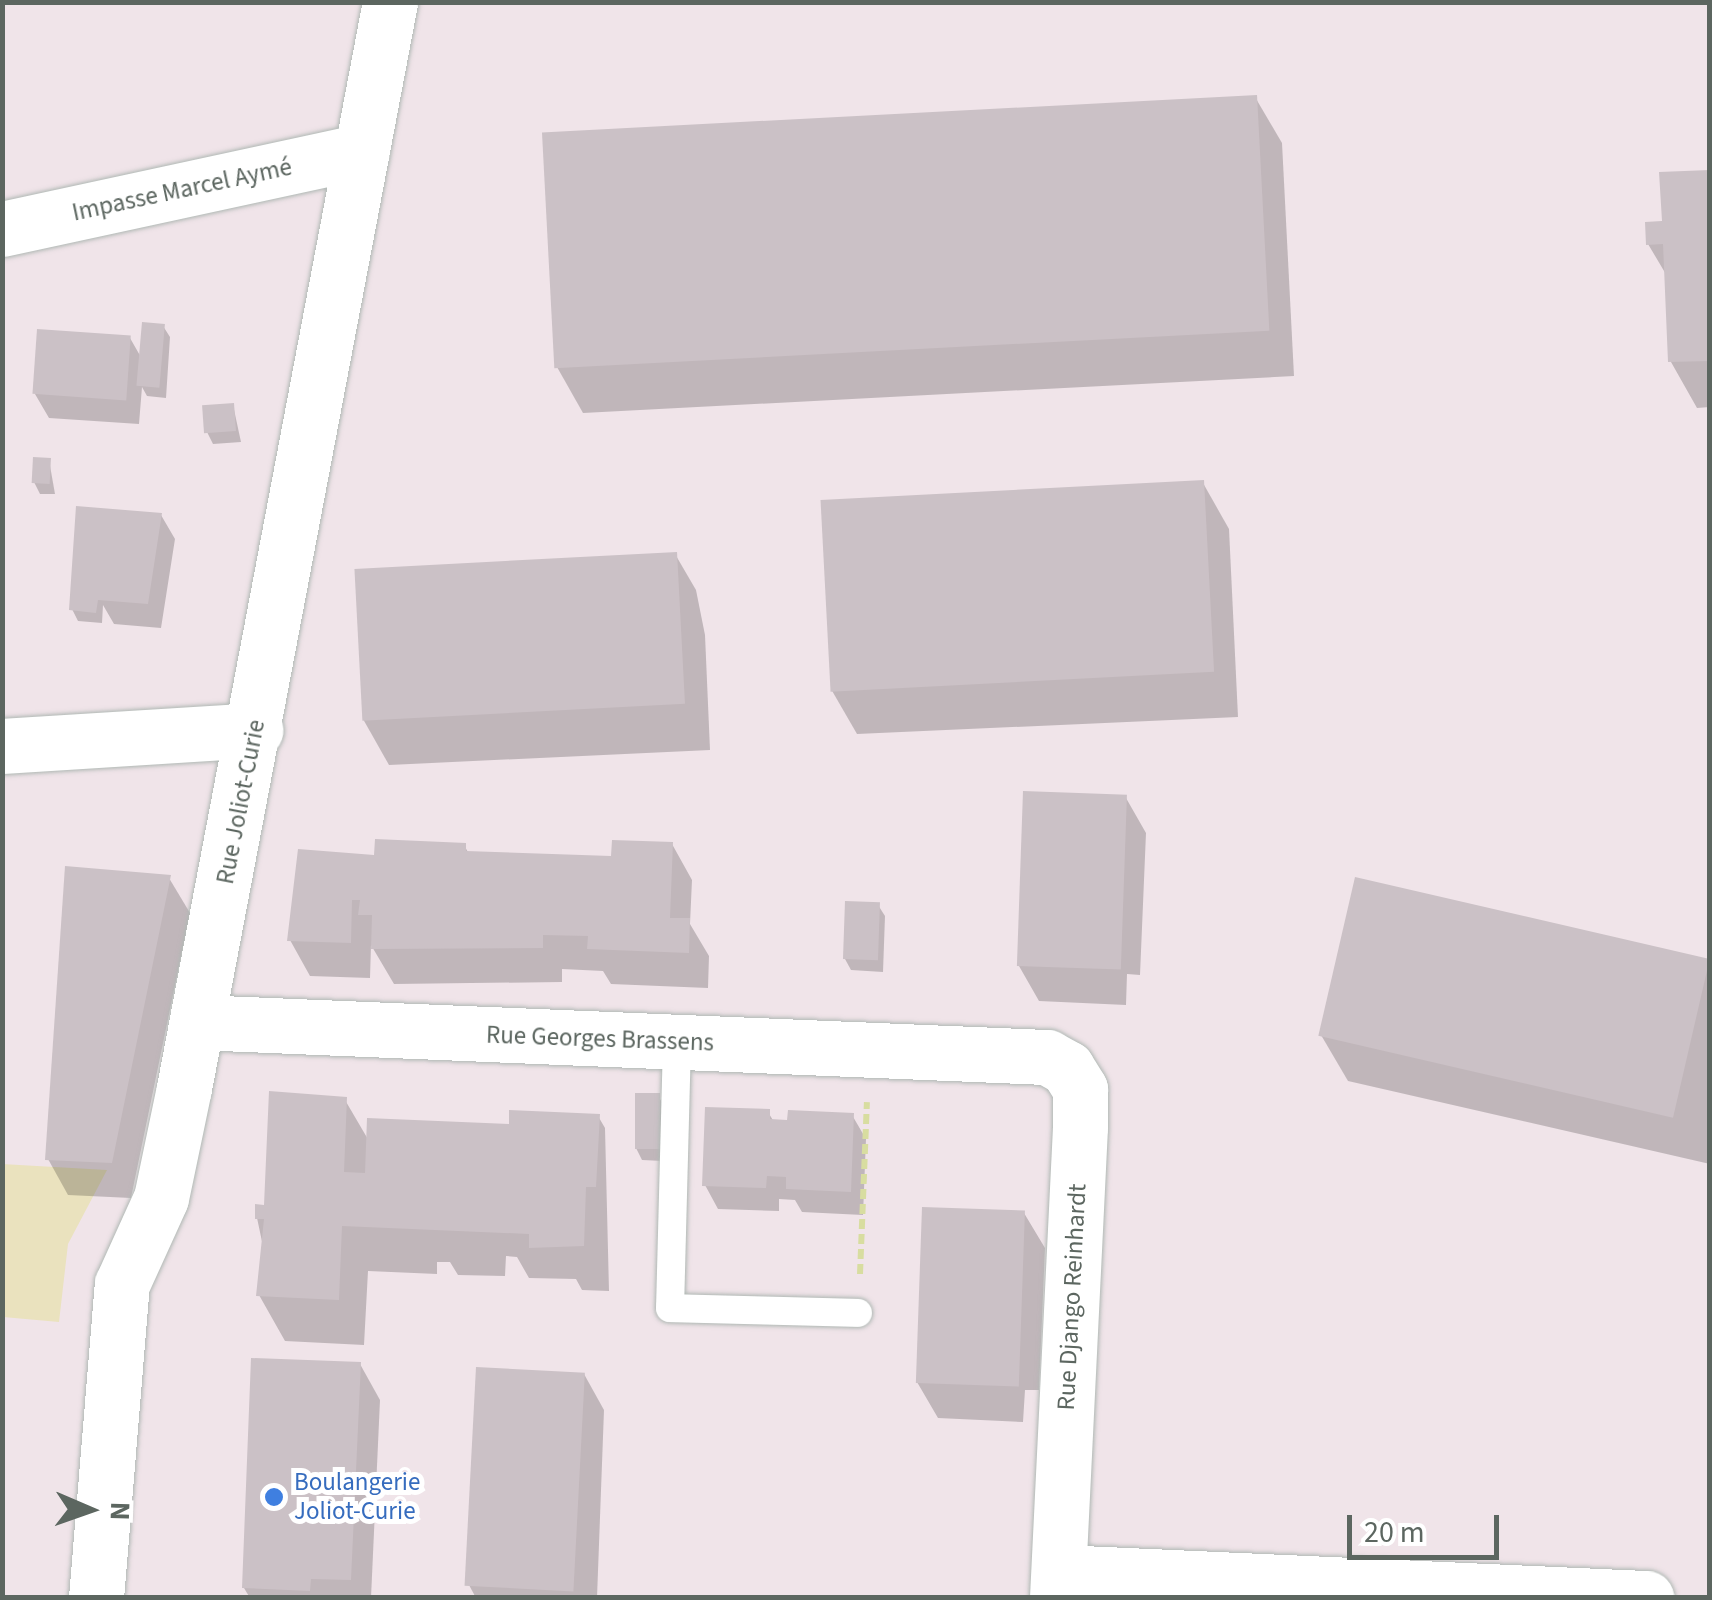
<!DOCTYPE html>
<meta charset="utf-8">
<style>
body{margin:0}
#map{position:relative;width:1712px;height:1600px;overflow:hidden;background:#f0e4e9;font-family:"Source Sans 3",sans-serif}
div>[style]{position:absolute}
.green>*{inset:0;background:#eae2be}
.shadow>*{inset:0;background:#0003}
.building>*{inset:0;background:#cbc1c6;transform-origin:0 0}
.path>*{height:6px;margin-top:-3px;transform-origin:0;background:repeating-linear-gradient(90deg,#d8dda0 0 10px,transparent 0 15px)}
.roads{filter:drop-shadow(0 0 2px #b0b8b4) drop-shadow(0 0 2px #b0b8b4)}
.service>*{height:28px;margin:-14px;padding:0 14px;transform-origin:14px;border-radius:14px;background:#fff}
.minor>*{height:55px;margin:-27.5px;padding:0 27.5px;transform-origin:27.5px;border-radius:27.5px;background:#fff}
.dots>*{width:28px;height:28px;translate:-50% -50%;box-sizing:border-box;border:5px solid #fff;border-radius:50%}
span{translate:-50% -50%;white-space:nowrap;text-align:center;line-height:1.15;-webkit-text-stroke:10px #fff;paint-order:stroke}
.street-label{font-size:25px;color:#5c6660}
.shop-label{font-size:25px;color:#366cbe}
.left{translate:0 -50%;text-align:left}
.frame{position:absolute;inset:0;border:5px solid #5c6660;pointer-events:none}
.north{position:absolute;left:40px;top:1460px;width:100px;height:100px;-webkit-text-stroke:8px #fff;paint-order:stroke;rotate:92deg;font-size:28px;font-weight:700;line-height:40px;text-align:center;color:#5c6660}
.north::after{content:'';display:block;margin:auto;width:35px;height:45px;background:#5c6660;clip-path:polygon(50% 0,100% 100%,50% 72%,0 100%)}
.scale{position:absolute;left:1347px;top:1515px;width:152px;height:45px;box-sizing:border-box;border:5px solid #5c6660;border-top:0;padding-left:12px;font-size:30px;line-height:35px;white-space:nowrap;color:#5c6660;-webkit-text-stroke:8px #fff;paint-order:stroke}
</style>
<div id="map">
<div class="green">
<div style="clip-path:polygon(2px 1164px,107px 1170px,68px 1244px,59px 1322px,3px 1317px)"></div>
</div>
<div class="shadow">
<div style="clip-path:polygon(1255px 97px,1282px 143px,1294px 376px,583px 413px,557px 367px)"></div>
<div style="clip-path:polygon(1710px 172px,1710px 407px,1697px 408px,1671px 362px,1667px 276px,1648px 244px)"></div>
<div style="clip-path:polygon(163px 326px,170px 337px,166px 398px,147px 396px,142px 387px,139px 424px,49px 418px,35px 394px,130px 338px,142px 359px)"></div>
<div style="clip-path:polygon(233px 405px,241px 442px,213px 444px,207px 432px)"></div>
<div style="clip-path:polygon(49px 460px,55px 494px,40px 494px,34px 482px)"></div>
<div style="clip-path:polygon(1203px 483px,1229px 529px,1238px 717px,857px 734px,831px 689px)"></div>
<div style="clip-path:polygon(161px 515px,175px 539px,161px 628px,114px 624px,103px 605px,102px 623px,78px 621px,72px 609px)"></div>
<div style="clip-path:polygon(675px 554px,696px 590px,705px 635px,710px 750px,389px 765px,363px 719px)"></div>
<div style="clip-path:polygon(1126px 798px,1146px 833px,1140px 975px,1127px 974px,1126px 1005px,1039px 1001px,1019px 966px)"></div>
<div style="clip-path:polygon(672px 844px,692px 880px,690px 924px,709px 956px,708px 988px,611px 984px,603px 971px,562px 969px,562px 982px,394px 984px,371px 945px,370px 978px,310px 976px,290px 940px,376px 858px,464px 845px,469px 854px,613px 859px)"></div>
<div style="clip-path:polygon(169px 878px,190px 913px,131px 1198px,68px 1195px,48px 1159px)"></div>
<div style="clip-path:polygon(878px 905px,885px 916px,883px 972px,851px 970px,845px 959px)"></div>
<div style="clip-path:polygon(1710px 961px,1710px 1164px,1348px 1081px,1321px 1035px)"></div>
<div style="clip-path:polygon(658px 1096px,665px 1107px,663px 1161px,642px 1160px,636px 1148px)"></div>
<div style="clip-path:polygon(345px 1100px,369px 1141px,598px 1116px,605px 1128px,609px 1291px,582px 1290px,576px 1279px,529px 1278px,517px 1257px,506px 1256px,505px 1276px,458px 1275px,450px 1262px,437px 1262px,437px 1274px,368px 1271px,364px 1345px,285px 1341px,259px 1295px,264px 1251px,257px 1218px)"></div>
<div style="clip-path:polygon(768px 1112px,774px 1122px,852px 1115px,866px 1139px,863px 1215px,802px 1212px,795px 1200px,779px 1199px,779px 1211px,718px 1209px,705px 1185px)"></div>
<div style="clip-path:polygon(1024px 1213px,1045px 1248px,1039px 1390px,1025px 1390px,1023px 1422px,938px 1418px,917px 1382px)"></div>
<div style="clip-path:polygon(360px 1364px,380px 1400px,371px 1598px,250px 1598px,244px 1588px)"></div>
<div style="clip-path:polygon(584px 1374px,604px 1410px,597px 1598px,476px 1598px,469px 1585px)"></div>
</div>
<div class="building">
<div style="left:1257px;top:95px;width:236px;height:716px;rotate:87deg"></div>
<div style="clip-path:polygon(1710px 170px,1710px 361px,1668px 362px,1663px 244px,1646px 245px,1645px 222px,1662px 221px,1659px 172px)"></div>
<div style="left:142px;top:322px;width:23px;height:64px;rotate:5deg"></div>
<div style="left:37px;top:329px;width:94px;height:65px;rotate:4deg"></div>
<div style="left:234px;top:403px;width:28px;height:32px;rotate:86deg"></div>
<div style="left:33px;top:457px;width:18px;height:26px;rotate:3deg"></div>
<div style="left:1204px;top:480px;width:192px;height:384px;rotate:87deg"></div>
<div style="clip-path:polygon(76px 506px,162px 513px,148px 604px,98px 600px,96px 613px,69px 610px)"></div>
<div style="left:677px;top:552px;width:152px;height:323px;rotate:87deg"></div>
<div style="left:1023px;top:791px;width:104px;height:175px;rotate:2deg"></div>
<div style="clip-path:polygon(375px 839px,466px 843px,466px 851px,611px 856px,612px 840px,673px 842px,670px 918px,690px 918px,689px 953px,587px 949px,588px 936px,543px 935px,543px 948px,371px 949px,372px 915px,358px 915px,360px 900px,352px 900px,351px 943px,287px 941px,298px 849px,374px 855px)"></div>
<div style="clip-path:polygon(65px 866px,171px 875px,112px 1163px,45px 1160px)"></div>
<div style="left:1355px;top:877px;width:364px;height:163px;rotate:13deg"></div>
<div style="left:845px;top:901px;width:35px;height:58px;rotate:2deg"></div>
<div style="clip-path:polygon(269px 1091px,347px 1097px,344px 1172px,365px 1173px,367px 1118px,509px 1124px,509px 1110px,600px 1114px,596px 1187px,586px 1187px,584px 1246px,529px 1248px,529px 1234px,342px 1226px,339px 1300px,256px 1296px,264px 1219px,255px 1219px,255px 1204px,264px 1205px)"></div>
<div style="left:635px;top:1093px;width:25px;height:56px"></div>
<div style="clip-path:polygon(705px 1107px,770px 1109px,770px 1119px,787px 1120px,788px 1110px,854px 1113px,851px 1192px,786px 1189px,786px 1177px,767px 1176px,766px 1188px,702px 1186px)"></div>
<div style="left:922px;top:1207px;width:103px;height:176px;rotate:2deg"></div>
<div style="clip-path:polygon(251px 1358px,361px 1362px,351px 1580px,311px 1579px,310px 1591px,242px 1588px)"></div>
<div style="left:476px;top:1367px;width:109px;height:219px;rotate:3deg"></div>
</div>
<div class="path">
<div style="left:860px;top:1274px;width:172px;rotate:-87.7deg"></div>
</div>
<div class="roads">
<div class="service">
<div style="left:677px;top:1042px;width:266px;rotate:91.5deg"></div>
<div style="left:670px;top:1308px;width:188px;rotate:1.5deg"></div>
</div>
<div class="minor">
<div style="left:2px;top:229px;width:368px;rotate:-12.2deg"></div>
<div style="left:2px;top:746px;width:254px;rotate:-3.6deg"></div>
<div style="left:197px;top:1022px;width:851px;rotate:2.36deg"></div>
<div style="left:1047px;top:1057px;width:23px;rotate:29deg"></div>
<div style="left:1067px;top:1068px;width:25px;rotate:58deg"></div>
<div style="left:1080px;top:1089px;width:38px;rotate:90deg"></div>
<div style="left:1080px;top:1127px;width:472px;rotate:92.8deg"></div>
<div style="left:1059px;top:1572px;width:588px;rotate:2.54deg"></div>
<div style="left:96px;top:1598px;width:315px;rotate:-85.3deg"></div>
<div style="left:122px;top:1284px;width:94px;rotate:-65.6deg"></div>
<div style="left:161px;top:1198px;width:112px;rotate:-78.2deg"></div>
<div style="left:184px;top:1088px;width:1105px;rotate:-79.26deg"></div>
</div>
</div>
<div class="dots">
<div style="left:274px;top:1497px;background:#3f7fe0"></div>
</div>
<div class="street-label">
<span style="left:182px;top:190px;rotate:-12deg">Impasse Marcel Aymé</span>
<span style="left:241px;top:802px;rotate:-79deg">Rue Joliot-Curie</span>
<span style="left:600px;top:1039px;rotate:2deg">Rue Georges Brassens</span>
<span style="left:1072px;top:1297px;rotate:-87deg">Rue Django Reinhardt</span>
</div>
<div class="shop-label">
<span class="left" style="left:294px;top:1497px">Boulangerie<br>Joliot-Curie</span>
</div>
<div class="frame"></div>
<div class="north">N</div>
<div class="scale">20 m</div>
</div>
